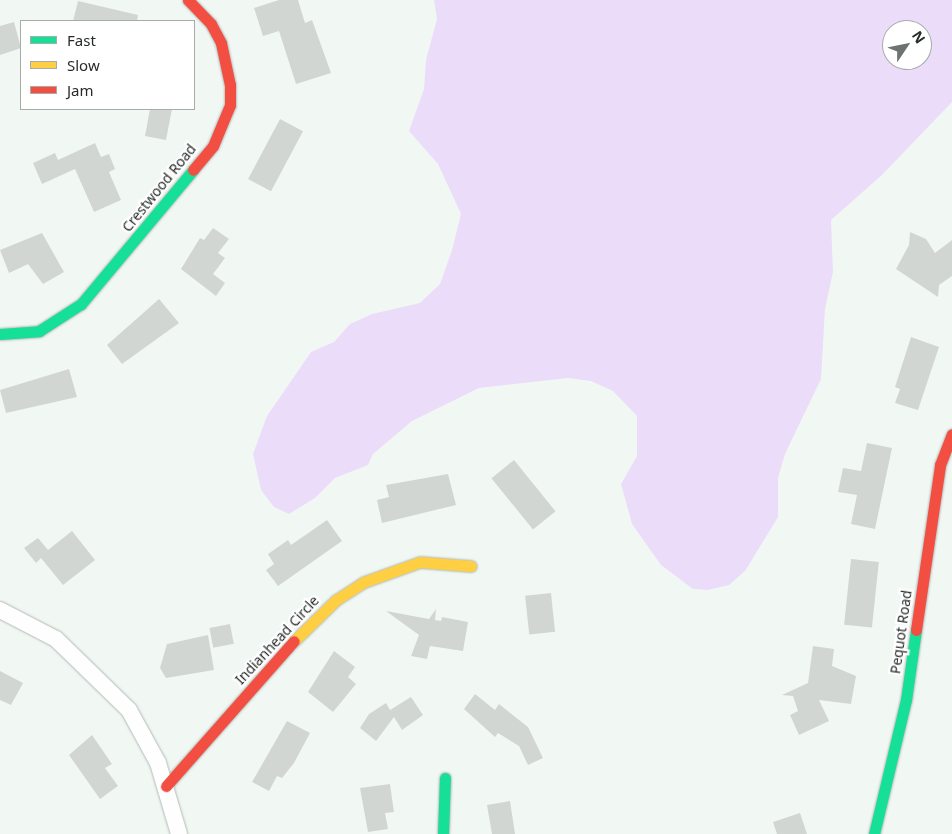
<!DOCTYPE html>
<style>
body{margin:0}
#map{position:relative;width:952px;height:834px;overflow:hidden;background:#f1f8f4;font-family:"Noto Sans",sans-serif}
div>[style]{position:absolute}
.water>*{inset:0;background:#ebddfa}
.building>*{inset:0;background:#d1d6d3;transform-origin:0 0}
.roads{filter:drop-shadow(0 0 1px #b4b9b6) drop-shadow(0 0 1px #b4b9b6)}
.street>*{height:16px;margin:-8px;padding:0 8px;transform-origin:8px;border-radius:8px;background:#fdfefd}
.fast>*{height:11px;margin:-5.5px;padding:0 5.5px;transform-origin:5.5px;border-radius:5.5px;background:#16e098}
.slow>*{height:11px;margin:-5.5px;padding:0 5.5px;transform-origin:5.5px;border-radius:5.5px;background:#ffcf43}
.jam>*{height:11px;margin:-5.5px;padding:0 5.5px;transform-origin:5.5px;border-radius:5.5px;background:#f24e42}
span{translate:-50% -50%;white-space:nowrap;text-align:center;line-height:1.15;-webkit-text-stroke:4.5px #fff;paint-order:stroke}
.street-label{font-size:14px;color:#272c29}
.legend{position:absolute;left:20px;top:20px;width:175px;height:90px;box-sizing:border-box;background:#fff;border:1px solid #a9aba9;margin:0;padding:6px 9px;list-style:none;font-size:15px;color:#272c29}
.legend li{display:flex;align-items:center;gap:10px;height:25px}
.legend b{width:25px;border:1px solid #a9aba9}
.north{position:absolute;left:882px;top:20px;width:50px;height:50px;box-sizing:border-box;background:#fff;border:1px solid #a9aba9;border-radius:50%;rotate:56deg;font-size:14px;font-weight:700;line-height:20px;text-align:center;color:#272c29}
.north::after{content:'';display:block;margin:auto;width:18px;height:22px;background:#6e7370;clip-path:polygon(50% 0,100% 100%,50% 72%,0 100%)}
</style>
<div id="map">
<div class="water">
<div style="clip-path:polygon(evenodd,434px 0,952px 0,952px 102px,882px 175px,831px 220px,833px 272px,825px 309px,821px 379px,785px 454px,778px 478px,778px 517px,745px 571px,729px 585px,708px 590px,693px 589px,661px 565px,632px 524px,621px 484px,637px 456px,637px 416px,613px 391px,591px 381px,568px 378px,479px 388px,412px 421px,373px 454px,368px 465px,335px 478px,315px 498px,289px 514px,274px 507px,261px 490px,253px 454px,267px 416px,311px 352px,334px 342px,350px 324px,372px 314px,420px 303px,440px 284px,452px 250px,461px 214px,438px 164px,409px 131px,424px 89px,426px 60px,437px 19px,434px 0,892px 30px,922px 30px,922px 60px,892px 60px,892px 30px)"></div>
</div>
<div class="building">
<div style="clip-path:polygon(279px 0,298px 0,305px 23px,312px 20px,331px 73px,296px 84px,279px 31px,263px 36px,254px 8px)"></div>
<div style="clip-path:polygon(78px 1px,138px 15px,137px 21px,73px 21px)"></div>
<div style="clip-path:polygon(14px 22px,21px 48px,0 55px,0 26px)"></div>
<div style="clip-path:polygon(150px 109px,172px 109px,166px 140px,145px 136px)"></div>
<div style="left:280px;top:119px;width:26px;height:68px;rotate:28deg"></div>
<div style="clip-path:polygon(95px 143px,101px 157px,109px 154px,115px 169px,109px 172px,121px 200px,94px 212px,75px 169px,42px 184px,33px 163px,55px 153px,58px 160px)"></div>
<div style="clip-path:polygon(213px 228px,229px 239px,218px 253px,225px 258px,213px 274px,225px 283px,216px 296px,181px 269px,200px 238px,204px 240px)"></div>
<div style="clip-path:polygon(910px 232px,926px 239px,935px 253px,952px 240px,952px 276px,939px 285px,938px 297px,896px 269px,909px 245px)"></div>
<div style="clip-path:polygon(42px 233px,64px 272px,43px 284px,28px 264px,9px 273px,0 250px)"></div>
<div style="clip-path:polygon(159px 299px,179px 323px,122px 364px,107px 345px)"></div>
<div style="clip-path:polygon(911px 337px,939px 347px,918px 410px,895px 403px,900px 389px,895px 387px)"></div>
<div style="clip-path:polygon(69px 369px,77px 397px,6px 413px,0 390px)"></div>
<div style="clip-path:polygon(867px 443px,892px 448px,875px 529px,851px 524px,857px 495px,838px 492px,843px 468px,861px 471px)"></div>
<div style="left:514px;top:460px;width:66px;height:29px;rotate:51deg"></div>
<div style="clip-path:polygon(448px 474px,456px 505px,382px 523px,377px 500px,389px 497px,386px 485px)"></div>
<div style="clip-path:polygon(327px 520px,342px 541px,278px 586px,266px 570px,274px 564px,268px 554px,288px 540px,291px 545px)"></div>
<div style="clip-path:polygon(72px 531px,95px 560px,63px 585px,41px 558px,36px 563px,24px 548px,38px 538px,48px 550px)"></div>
<div style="left:851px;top:559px;width:28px;height:66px;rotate:6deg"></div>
<div style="left:551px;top:593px;width:39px;height:26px;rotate:84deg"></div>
<div style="clip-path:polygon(436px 609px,435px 620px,441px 621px,442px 617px,468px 622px,463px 651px,430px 646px,427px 659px,411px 656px,419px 635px,386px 611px,429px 619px)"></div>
<div style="left:230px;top:624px;width:20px;height:21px;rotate:79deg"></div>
<div style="clip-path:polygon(208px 635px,214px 670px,166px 678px,160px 668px,167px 644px)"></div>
<div style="clip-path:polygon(813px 646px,834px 649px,832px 666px,856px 676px,851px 704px,819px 700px,829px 721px,799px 735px,790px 715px,798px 711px,793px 696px,782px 695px,808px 683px)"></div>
<div style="clip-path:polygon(334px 651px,355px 667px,348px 677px,356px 684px,333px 712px,308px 692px)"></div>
<div style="clip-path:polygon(0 671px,23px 683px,11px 705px,0 700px)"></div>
<div style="clip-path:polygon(475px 694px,495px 710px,499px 704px,528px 727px,543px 758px,528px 765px,519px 746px,498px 733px,495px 737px,464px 709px)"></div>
<div style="clip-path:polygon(411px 697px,423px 715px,402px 730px,394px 717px,376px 741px,360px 728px,369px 714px,386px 703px,390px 710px)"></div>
<div style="clip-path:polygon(287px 721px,310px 733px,294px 763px,282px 778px,277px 776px,269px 791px,252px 782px)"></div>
<div style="clip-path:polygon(92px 735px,112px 764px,105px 768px,118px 786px,100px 799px,69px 755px)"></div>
<div style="clip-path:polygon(390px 784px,394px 812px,385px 813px,388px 829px,368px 832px,360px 788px)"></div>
<div style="clip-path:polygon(510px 801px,515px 834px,492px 834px,487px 805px)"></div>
<div style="clip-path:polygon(800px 813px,807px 834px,777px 834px,773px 822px)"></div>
</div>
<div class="roads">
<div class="street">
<div style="left:0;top:610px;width:63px;rotate:27.4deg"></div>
<div style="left:56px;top:639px;width:102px;rotate:44.2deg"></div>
<div style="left:129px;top:710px;width:60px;rotate:61.3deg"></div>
<div style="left:158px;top:763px;width:74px;rotate:73.5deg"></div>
</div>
<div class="fast">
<div style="left:0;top:334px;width:39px;rotate:-4deg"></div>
<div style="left:39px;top:331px;width:50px;rotate:-32.7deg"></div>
<div style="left:81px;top:304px;width:175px;rotate:-50.1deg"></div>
<div style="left:443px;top:834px;width:56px;rotate:-88deg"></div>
<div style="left:874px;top:834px;width:138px;rotate:-76.6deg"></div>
<div style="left:906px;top:700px;width:71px;rotate:-81.9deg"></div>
</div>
<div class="slow">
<div style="left:294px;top:641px;width:59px;rotate:-44.3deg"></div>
<div style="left:336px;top:600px;width:33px;rotate:-33deg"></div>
<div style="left:364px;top:582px;width:59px;rotate:-19.7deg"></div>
<div style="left:420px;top:562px;width:51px;rotate:4.5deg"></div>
</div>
<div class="jam">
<div style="left:188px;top:0;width:33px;rotate:46deg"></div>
<div style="left:211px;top:24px;width:21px;rotate:62deg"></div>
<div style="left:221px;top:43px;width:43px;rotate:77.9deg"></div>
<div style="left:230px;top:85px;width:20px;rotate:90deg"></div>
<div style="left:230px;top:105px;width:44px;rotate:112.5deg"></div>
<div style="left:213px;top:146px;width:31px;rotate:130deg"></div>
<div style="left:916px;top:630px;width:167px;rotate:-81.7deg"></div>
<div style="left:940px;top:465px;width:33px;rotate:-69deg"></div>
<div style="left:166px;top:786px;width:193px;rotate:-48.6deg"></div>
</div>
</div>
<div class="street-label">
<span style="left:159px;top:188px;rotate:-51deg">Crestwood Road</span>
<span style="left:901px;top:632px;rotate:-82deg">Pequot Road</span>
<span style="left:277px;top:640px;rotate:-47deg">Indianhead Circle</span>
</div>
<ul class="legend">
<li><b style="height:6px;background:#16e098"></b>Fast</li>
<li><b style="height:6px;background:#ffcf43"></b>Slow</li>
<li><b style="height:6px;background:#f24e42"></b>Jam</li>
</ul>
<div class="north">N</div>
</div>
